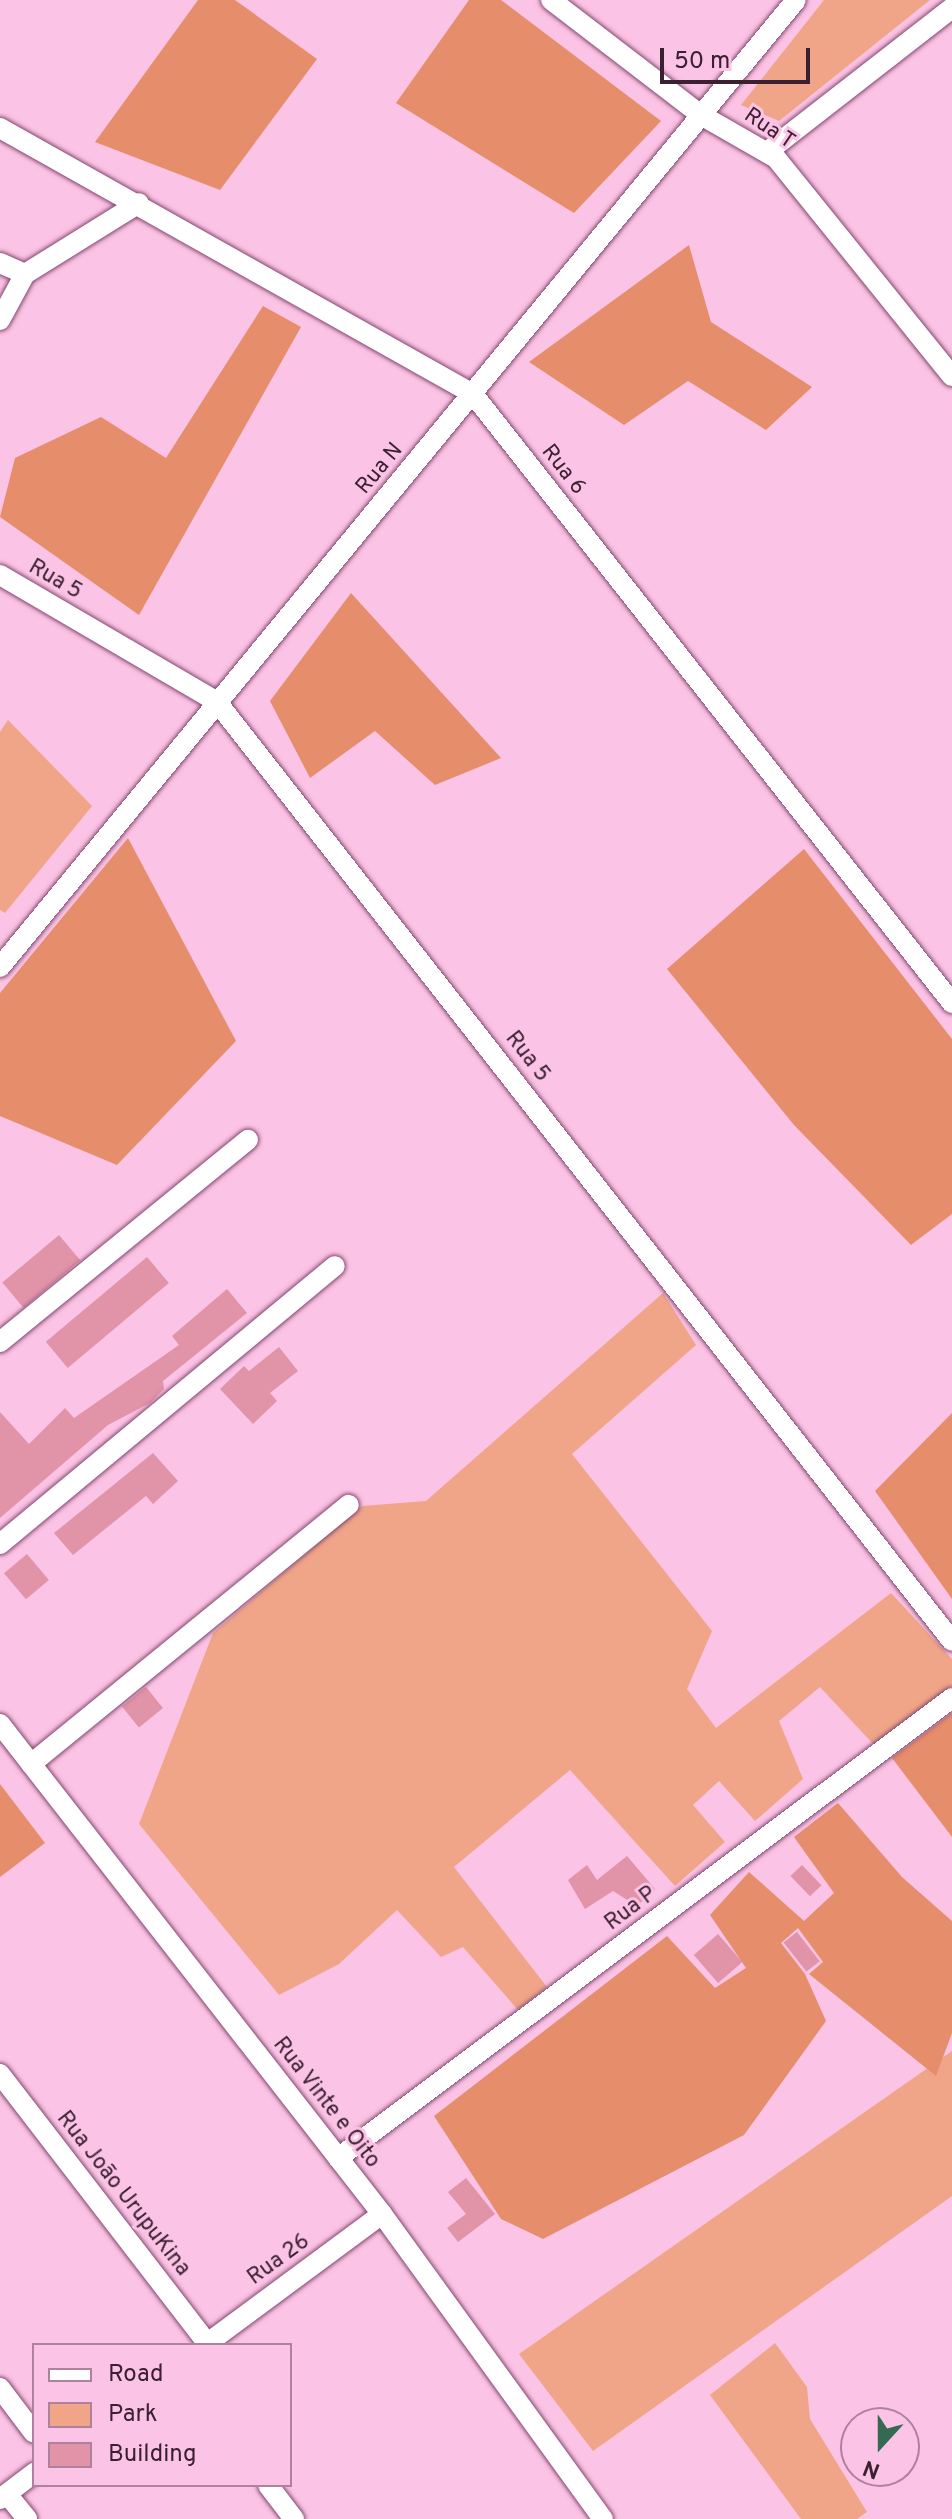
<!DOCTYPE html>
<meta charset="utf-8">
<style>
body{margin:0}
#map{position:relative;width:952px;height:2519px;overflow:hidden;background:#fbc3e5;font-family:Overpass,sans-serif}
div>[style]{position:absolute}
.green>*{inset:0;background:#f0a588}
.forest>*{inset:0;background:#e68d6b}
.building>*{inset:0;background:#e193a8;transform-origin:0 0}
.roads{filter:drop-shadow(0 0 2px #83476e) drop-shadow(0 0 2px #83476e)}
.minor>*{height:20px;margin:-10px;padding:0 10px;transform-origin:10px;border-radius:10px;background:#fff}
span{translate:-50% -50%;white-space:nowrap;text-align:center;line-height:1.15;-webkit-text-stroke:6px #fbc3e5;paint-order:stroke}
.street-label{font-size:22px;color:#3a2031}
.legend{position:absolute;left:32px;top:2343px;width:260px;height:144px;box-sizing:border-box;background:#fbc3e5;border:2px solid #ae829d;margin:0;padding:10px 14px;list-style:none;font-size:24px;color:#3a2031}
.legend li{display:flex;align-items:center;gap:16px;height:40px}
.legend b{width:40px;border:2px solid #ae829d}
.north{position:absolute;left:840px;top:2407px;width:80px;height:80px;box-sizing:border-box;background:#fbc3e5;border:2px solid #ae829d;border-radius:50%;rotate:201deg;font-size:22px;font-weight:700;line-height:32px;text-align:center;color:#3a2031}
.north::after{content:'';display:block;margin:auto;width:28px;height:36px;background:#346a51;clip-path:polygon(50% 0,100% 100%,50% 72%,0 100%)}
.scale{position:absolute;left:660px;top:48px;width:150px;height:36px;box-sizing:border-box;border:4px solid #3a2031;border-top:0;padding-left:10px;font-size:24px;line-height:28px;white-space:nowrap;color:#3a2031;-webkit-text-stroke:6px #fbc3e5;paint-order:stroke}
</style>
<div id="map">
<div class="green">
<div style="clip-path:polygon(824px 0,930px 0,779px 121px,741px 105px)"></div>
<div style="clip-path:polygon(8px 720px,92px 806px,5px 913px,0 910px,0 732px)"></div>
<div style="clip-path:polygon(663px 1293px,696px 1345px,572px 1454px,712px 1631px,687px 1689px,716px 1728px,891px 1593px,952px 1659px,952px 1686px,874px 1745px,820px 1687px,779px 1721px,803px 1779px,755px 1821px,719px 1781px,693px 1805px,725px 1842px,675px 1886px,570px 1770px,454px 1867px,547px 1987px,518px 2010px,463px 1947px,441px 1957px,397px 1910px,339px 1964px,279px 1995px,139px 1824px,213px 1633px,362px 1506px,426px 1501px)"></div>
<div style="clip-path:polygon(952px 2051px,952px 2196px,593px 2451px,519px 2354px)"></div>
<div style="clip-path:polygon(775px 2343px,807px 2387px,810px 2419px,867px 2512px,857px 2519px,801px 2519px,710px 2395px)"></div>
</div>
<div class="forest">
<div style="clip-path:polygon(198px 0,235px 0,317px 59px,220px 190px,95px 142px)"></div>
<div style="clip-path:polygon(469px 0,501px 0,661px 121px,574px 213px,396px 103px)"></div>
<div style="clip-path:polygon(689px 245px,711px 322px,812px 387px,766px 430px,688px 381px,624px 425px,529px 362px)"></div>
<div style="clip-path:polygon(263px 306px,301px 327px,139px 615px,0 517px,15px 458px,101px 417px,166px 458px)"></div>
<div style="clip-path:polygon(351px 593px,501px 758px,435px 785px,375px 731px,310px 778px,270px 701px)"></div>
<div style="clip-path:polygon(128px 838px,236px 1041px,117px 1165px,0 1116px,0 993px)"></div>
<div style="clip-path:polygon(804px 849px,952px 1039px,952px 1214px,911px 1245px,794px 1125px,667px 969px)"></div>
<div style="clip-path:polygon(952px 1413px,952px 1599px,875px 1491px)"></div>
<div style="clip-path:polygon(952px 1713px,952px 1837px,892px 1758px)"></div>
<div style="clip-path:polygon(0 1784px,45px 1843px,0 1877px)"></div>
<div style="clip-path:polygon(838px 1803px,902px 1877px,952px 1921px,952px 2033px,936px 2076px,809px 1974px,823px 1962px,798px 1928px,781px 1943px,805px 1974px,826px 2021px,744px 2135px,543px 2239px,501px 2219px,434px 2116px,667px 1936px,715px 1988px,746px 1968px,710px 1915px,749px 1872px,804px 1921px,834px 1893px,794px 1837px)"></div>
</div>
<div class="building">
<div style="left:59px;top:1235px;width:33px;height:74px;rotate:50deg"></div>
<div style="left:147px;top:1257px;width:34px;height:132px;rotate:50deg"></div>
<div style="clip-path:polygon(227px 1289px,247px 1313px,163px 1381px,164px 1389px,150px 1403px,108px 1425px,0 1518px,0 1412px,29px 1444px,65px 1408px,74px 1418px,179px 1345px,172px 1336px)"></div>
<div style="clip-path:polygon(279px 1347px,298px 1371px,270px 1393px,277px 1401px,253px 1424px,220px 1389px,244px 1366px,249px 1371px)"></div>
<div style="clip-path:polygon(153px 1453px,178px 1481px,153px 1504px,146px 1496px,73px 1555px,54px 1533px)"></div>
<div style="left:27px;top:1554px;width:34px;height:30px;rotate:50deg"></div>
<div style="left:146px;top:1687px;width:27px;height:31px;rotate:51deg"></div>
<div style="clip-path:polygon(627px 1856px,655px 1889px,637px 1906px,613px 1891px,585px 1909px,568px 1880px,587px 1865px,597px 1880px)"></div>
<div style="left:802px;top:1865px;width:28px;height:16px;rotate:46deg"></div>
<div style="left:797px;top:1932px;width:37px;height:17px;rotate:52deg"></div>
<div style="left:718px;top:1934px;width:37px;height:32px;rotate:49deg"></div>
<div style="clip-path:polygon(466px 2178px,495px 2214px,458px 2242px,447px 2228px,466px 2214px,448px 2192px)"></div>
</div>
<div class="roads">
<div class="minor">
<div style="left:551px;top:0;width:189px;rotate:37.5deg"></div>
<div style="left:701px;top:115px;width:86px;rotate:29.8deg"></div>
<div style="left:776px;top:158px;width:280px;rotate:51.1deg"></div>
<div style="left:0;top:128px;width:543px;rotate:29.35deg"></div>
<div style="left:473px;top:394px;width:775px;rotate:51.81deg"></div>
<div style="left:767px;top:152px;width:234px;rotate:-37.9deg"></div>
<div style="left:0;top:263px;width:27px;rotate:24deg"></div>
<div style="left:25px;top:274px;width:134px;rotate:-31.9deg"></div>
<div style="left:0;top:320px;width:52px;rotate:-61.5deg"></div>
<div style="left:0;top:575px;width:251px;rotate:30.3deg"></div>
<div style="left:217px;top:702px;width:1192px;rotate:51.95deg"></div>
<div style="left:0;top:967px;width:1252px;rotate:-50.54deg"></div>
<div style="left:0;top:1342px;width:320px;rotate:-39.2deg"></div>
<div style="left:0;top:1544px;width:435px;rotate:-39.7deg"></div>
<div style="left:0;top:1724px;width:621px;rotate:52.06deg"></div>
<div style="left:382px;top:2214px;width:377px;rotate:54.1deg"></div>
<div style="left:31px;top:1764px;width:410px;rotate:-39.2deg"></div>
<div style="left:0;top:2074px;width:339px;rotate:52.4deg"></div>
<div style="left:338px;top:2158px;width:767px;rotate:-36.84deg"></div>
<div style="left:205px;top:2345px;width:220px;rotate:-36.5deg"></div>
<div style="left:0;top:2388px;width:56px;rotate:52.9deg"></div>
<div style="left:268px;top:2485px;width:43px;rotate:52.6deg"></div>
<div style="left:7px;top:2494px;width:32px;rotate:51deg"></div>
<div style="left:0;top:2499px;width:43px;rotate:-37.4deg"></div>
</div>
</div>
<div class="street-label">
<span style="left:769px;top:129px;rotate:34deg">Rua T</span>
<span style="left:380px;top:469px;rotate:-50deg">Rua N</span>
<span style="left:563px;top:470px;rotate:52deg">Rua 6</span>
<span style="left:55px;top:580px;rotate:30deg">Rua 5</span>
<span style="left:527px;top:1057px;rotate:52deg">Rua 5</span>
<span style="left:631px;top:1909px;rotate:-37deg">Rua P</span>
<span style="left:326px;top:2103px;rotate:52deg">Rua Vinte e Oito</span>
<span style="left:123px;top:2194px;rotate:52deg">Rua João UrupuKina</span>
<span style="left:279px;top:2260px;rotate:-36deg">Rua 26</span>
</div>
<ul class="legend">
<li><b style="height:10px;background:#fff"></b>Road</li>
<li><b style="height:22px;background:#f0a588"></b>Park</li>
<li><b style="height:22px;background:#e193a8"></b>Building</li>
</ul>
<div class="north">N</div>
<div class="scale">50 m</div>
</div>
